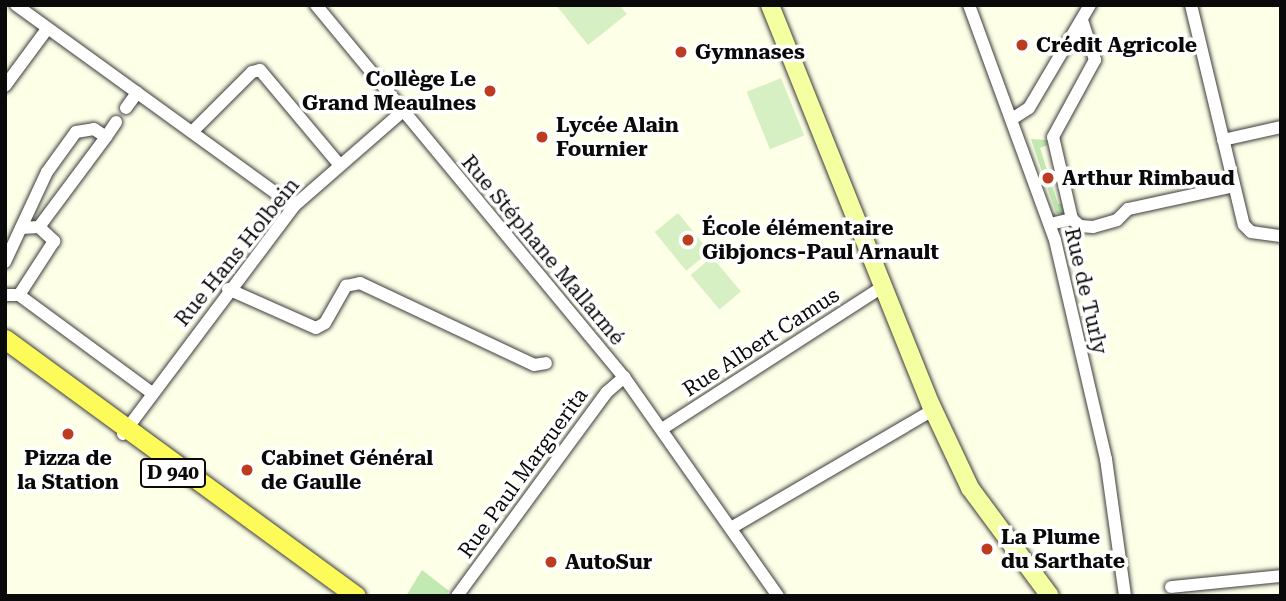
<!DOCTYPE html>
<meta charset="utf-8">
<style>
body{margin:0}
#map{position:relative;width:1286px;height:601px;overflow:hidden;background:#feffe7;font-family:"Roboto Serif",serif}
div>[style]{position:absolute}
.green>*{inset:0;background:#c1e9b1}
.pitch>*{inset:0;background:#d6f0c3;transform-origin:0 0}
.roads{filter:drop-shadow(0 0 2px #3d3d3d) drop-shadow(0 0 2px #3d3d3d)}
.street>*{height:12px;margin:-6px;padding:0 6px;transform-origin:6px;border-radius:6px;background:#fff}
.secondary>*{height:18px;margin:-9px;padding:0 9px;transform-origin:9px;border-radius:9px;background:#f4ffa2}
.primary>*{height:19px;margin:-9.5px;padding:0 9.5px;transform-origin:9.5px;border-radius:9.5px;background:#fdfb59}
.dots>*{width:19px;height:19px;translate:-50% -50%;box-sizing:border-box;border:4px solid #fff;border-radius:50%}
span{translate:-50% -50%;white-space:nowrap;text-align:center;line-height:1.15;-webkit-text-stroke:7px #fff;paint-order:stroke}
.shield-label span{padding:2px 5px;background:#fff;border:2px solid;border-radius:5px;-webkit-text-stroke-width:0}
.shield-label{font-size:19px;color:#0a0a0a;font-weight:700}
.poi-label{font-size:21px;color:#0a0a0a;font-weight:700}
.left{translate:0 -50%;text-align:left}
.right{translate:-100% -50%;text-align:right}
.street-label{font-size:21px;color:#0a0a0a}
.frame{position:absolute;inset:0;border:7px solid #0a0a0a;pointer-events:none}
</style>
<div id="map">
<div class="green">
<div style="clip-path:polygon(1031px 139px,1046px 140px,1048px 145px,1040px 148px,1058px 204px,1065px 203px,1064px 215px,1056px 213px)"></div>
<div style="clip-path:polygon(422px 570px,449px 591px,445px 596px,406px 596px)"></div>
</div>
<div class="pitch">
<div style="clip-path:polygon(556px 5px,619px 5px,627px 14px,588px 45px)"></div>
<div style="left:781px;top:78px;width:62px;height:37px;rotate:68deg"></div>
<div style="left:678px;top:213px;width:50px;height:30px;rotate:51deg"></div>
<div style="left:712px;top:257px;width:45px;height:28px;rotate:50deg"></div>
</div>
<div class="roads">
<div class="street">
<div style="left:16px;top:5px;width:343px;rotate:35.9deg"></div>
<div style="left:316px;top:5px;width:483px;rotate:50.4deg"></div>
<div style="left:624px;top:377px;width:268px;rotate:54.9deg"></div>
<div style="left:969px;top:5px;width:250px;rotate:69.9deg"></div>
<div style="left:1055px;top:240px;width:225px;rotate:76.9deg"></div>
<div style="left:1106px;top:459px;width:138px;rotate:82.1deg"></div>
<div style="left:1191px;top:5px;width:226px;rotate:76.5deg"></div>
<div style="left:1244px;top:225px;width:10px;rotate:45deg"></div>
<div style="left:1251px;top:232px;width:30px;rotate:8deg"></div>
<div style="left:5px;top:86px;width:71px;rotate:-53.6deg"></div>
<div style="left:126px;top:108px;width:19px;rotate:-54deg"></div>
<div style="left:1012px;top:119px;width:20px;rotate:-33deg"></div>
<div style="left:1029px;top:108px;width:120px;rotate:-59.4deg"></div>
<div style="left:192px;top:132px;width:85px;rotate:-45deg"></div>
<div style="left:252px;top:72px;width:8px;rotate:-14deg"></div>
<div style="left:260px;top:70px;width:121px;rotate:50deg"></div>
<div style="left:106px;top:137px;width:18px;rotate:-56deg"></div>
<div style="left:1223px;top:140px;width:59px;rotate:-12.6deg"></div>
<div style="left:1072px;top:219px;width:84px;rotate:-103deg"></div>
<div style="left:1053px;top:137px;width:88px;rotate:-61.4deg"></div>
<div style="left:1095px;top:60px;width:42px;rotate:-108deg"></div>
<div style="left:1050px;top:224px;width:23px;rotate:-13deg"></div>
<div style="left:1072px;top:219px;width:11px;rotate:41deg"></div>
<div style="left:1080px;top:226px;width:13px;rotate:4deg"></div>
<div style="left:1093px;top:227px;width:25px;rotate:-16deg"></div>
<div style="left:1117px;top:220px;width:16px;rotate:-45deg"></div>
<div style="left:1128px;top:209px;width:108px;rotate:-12.2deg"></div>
<div style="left:21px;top:228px;width:18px;rotate:-3deg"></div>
<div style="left:39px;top:227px;width:21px;rotate:43deg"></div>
<div style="left:54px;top:241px;width:64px;rotate:122.9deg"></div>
<div style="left:19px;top:295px;width:165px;rotate:36.4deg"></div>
<div style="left:5px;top:262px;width:99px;rotate:-65deg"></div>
<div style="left:47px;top:172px;width:49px;rotate:-54.1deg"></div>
<div style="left:76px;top:132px;width:18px;rotate:-9deg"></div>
<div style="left:94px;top:129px;width:14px;rotate:34deg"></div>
<div style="left:106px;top:137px;width:112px;rotate:126.7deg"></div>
<div style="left:228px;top:289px;width:96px;rotate:23.9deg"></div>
<div style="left:316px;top:328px;width:10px;rotate:-29deg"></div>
<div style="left:325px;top:323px;width:43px;rotate:-60.4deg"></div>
<div style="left:346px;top:286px;width:14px;rotate:-12deg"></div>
<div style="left:360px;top:283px;width:192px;rotate:25.2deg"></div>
<div style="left:534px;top:365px;width:12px;rotate:-9deg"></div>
<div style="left:5px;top:295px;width:14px"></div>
<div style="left:662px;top:429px;width:262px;rotate:-32.8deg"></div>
<div style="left:123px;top:434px;width:285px;rotate:-53.1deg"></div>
<div style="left:294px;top:206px;width:145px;rotate:-41.1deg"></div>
<div style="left:731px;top:528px;width:234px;rotate:-30.3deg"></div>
<div style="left:1171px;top:587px;width:111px;rotate:-5.7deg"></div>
<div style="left:457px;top:596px;width:253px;rotate:-53.7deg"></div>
<div style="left:607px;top:392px;width:23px;rotate:-41deg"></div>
</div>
<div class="secondary">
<div style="left:770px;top:5px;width:431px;rotate:68.1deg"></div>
<div style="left:931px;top:405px;width:92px;rotate:64.8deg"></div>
<div style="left:970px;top:488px;width:134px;rotate:53.5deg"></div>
</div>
<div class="primary">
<div style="left:5px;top:339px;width:435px;rotate:36.2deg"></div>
</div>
</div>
<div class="dots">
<div style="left:1022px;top:45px;background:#bc3c20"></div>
<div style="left:681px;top:52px;background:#bc3c20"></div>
<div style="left:490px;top:91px;background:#bc3c20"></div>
<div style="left:542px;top:137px;background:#bc3c20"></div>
<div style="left:1048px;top:178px;background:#bc3c20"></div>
<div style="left:688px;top:240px;background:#bc3c20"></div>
<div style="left:68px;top:434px;background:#bc3c20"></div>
<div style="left:247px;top:470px;background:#bc3c20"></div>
<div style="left:987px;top:549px;background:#bc3c20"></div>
<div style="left:551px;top:562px;background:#bc3c20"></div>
</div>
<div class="shield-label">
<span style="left:173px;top:473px">D 940</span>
</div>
<div class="poi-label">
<span class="left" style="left:1036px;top:45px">Crédit Agricole</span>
<span class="left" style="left:695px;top:52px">Gymnases</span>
<span class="right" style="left:476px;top:91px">Collège Le<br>Grand Meaulnes</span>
<span class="left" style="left:556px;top:137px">Lycée Alain<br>Fournier</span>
<span class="left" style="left:1062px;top:178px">Arthur Rimbaud</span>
<span class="left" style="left:702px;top:240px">École élémentaire<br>Gibjoncs-Paul Arnault</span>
<span style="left:68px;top:470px">Pizza de<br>la Station</span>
<span class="left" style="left:261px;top:470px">Cabinet Général<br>de Gaulle</span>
<span class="left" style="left:1001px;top:549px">La Plume<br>du Sarthate</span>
<span class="left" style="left:565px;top:562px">AutoSur</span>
</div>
<div class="street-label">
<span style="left:543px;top:250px;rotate:50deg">Rue Stéphane Mallarmé</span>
<span style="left:237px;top:252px;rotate:-51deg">Rue Hans Holbein</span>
<span style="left:1086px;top:291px;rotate:77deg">Rue de Turly</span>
<span style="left:761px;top:342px;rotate:-33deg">Rue Albert Camus</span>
<span style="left:523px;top:473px;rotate:-54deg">Rue Paul Marguerita</span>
</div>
<div class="frame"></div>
</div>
